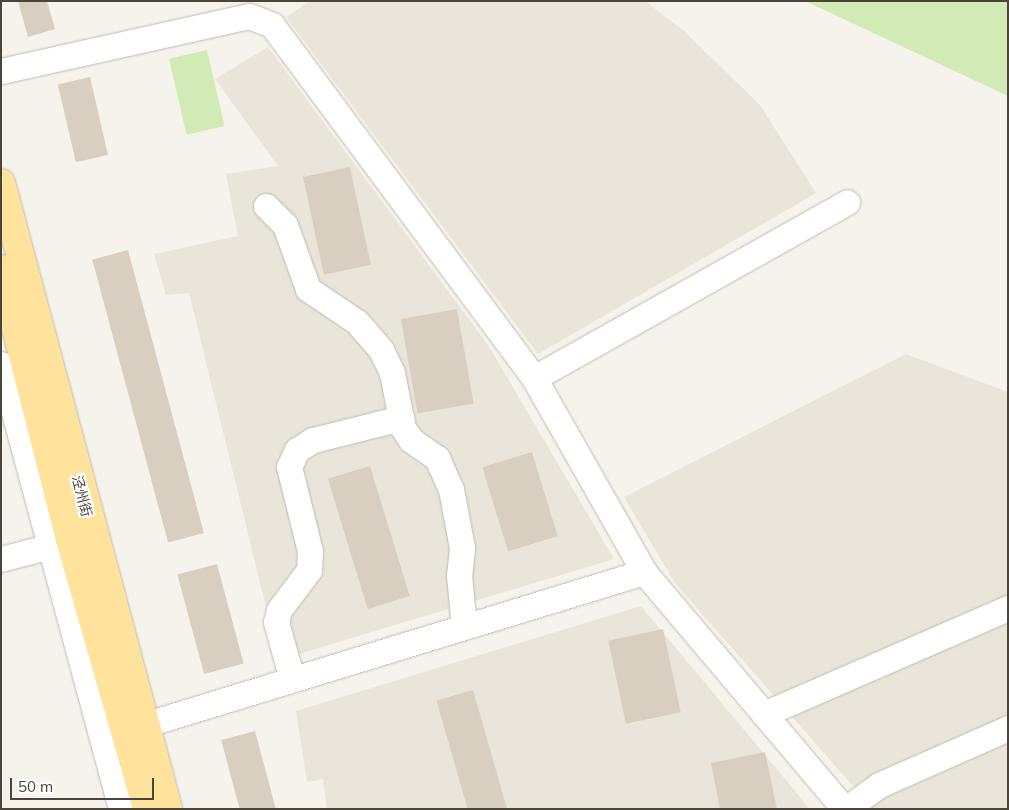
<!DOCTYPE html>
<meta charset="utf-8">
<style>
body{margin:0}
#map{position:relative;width:1009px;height:810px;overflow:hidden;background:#f6f3ec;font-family:Mulish,"Noto Sans SC",sans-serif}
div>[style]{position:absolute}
.residential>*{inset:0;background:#eae5da}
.green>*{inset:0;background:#d2eab5;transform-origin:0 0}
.building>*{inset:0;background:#d8cfc1;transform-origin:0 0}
.roads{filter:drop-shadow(0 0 1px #c2bbae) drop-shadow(0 0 1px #c2bbae)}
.minor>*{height:25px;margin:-12.5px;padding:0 12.5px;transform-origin:12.5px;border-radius:12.5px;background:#fff}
.major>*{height:28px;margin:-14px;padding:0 14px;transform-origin:14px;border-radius:14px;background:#ffe39c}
span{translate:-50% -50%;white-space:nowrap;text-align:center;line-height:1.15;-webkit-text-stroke:4.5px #fff;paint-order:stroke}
.street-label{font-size:14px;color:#4b4439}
.frame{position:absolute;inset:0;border:2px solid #4b4439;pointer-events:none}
.scale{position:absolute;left:10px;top:778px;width:144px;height:22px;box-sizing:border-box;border:2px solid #4b4439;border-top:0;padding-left:6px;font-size:15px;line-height:18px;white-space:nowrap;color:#4b4439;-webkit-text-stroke:4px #fff;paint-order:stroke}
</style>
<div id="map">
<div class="residential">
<div style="clip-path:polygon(310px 1px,645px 1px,684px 31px,760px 105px,816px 193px,538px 354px,286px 17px)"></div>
<div style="clip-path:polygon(268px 47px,488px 345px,614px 559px,279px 660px,189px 293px,166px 295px,154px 254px,238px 236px,226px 174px,278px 166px,215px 79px)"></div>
<div style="clip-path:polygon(906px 354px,1008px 392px,1008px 809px,873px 809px,675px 583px,624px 497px)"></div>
<div style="clip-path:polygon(641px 606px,810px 809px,327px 809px,323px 779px,307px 782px,296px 711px)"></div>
</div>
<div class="green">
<div style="clip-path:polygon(805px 1px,1008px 1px,1008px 96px)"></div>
<div style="left:207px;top:50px;width:78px;height:39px;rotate:77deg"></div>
</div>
<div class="building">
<div style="clip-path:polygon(18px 1px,47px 1px,55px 29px,28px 37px)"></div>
<div style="left:90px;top:77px;width:80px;height:33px;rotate:77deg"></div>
<div style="left:350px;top:167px;width:100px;height:48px;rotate:78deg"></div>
<div style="left:128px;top:250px;width:293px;height:37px;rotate:75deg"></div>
<div style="left:457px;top:309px;width:96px;height:57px;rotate:80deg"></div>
<div style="left:532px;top:452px;width:88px;height:52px;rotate:73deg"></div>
<div style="left:370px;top:466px;width:136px;height:44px;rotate:73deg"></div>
<div style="left:217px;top:564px;width:103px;height:41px;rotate:75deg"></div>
<div style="left:663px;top:629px;width:85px;height:56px;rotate:78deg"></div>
<div style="left:473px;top:690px;width:124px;height:38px;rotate:74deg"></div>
<div style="left:255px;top:731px;width:81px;height:35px;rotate:75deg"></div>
<div style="clip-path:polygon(765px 752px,777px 809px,720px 809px,711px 763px)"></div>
</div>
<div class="roads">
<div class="minor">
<div style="left:1px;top:71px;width:254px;rotate:-12.5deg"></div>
<div style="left:249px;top:16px;width:25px;rotate:21deg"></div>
<div style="left:272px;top:25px;width:440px;rotate:53.4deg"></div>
<div style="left:534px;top:378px;width:223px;rotate:60.4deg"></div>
<div style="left:644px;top:572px;width:310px;rotate:49.8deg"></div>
<div style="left:266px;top:206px;width:27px;rotate:45deg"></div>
<div style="left:285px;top:225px;width:68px;rotate:70.2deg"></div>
<div style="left:308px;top:289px;width:59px;rotate:34deg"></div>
<div style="left:357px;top:322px;width:37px;rotate:49deg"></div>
<div style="left:381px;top:350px;width:25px;rotate:64deg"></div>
<div style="left:392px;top:373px;width:56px;rotate:78.7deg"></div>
<div style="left:403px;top:428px;width:14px;rotate:56deg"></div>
<div style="left:411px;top:440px;width:32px;rotate:35deg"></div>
<div style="left:437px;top:458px;width:34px;rotate:66deg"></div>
<div style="left:451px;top:489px;width:60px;rotate:79.4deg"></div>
<div style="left:462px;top:548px;width:27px;rotate:96deg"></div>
<div style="left:459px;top:575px;width:52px;rotate:84.5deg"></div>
<div style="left:1px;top:364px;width:461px;rotate:74.9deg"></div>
<div style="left:534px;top:378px;width:359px;rotate:-29.3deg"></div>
<div style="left:1px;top:559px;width:67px;rotate:-14.7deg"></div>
<div style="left:292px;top:679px;width:59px;rotate:-105.7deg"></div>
<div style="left:276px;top:622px;width:12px;rotate:-76deg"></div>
<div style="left:279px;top:610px;width:50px;rotate:-53.1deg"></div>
<div style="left:309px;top:570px;width:19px;rotate:-87deg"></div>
<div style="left:310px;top:551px;width:87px;rotate:-104deg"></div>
<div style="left:289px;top:467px;width:19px;rotate:-65deg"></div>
<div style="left:297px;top:450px;width:19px;rotate:-32deg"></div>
<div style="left:313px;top:440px;width:91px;rotate:-14deg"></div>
<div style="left:764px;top:714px;width:266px;rotate:-23.5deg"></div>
<div style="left:147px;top:724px;width:520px;rotate:-17.01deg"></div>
<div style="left:846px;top:809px;width:41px;rotate:-36deg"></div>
<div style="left:879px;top:785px;width:141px;rotate:-23.8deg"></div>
</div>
<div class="major">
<div style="left:1px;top:183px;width:648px;rotate:75.06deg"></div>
<div style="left:1px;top:269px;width:280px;rotate:75.7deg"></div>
<div style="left:70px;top:540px;width:280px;rotate:74deg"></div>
</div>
</div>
<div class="street-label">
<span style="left:82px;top:496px;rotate:76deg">泾州街</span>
</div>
<div class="frame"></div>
<div class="scale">50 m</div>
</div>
